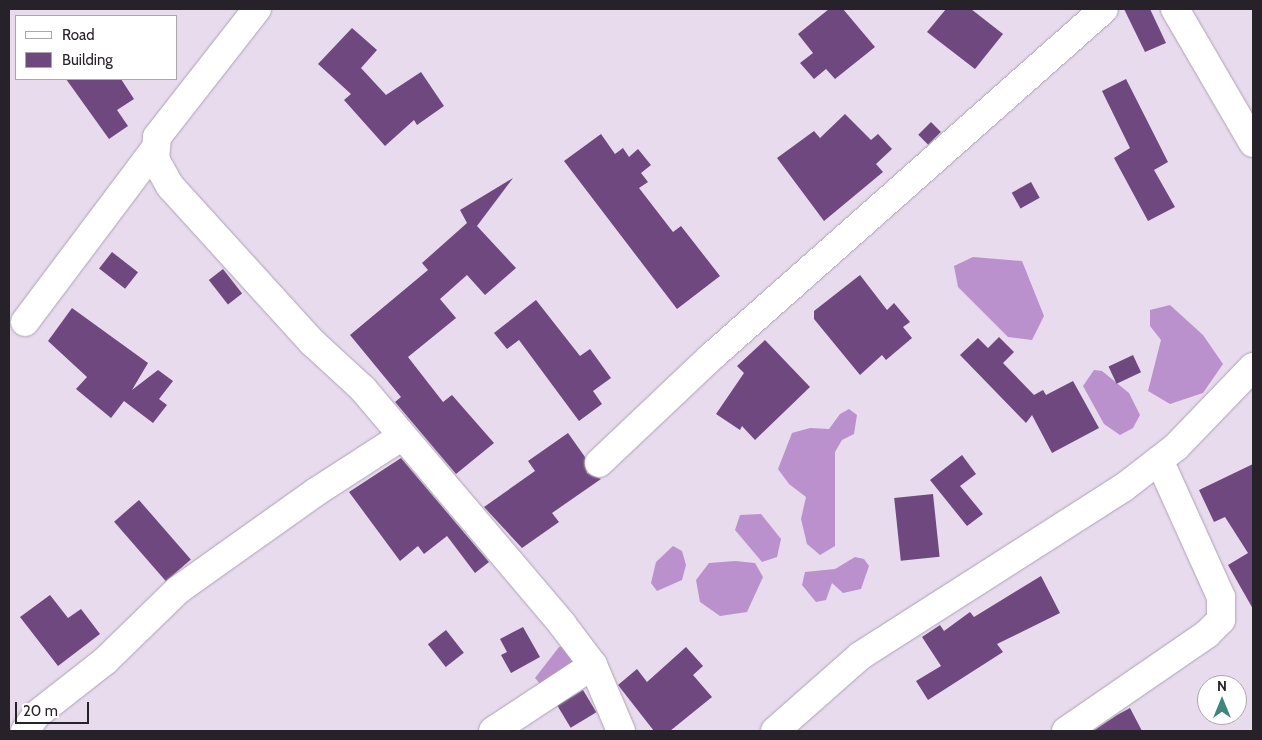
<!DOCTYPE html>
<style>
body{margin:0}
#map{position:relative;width:1262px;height:740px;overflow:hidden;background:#e8dbee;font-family:Cabin,sans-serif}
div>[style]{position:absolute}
.forest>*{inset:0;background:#ba91cc}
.building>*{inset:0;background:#6e487e;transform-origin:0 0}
.roads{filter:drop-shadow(0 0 1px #ada1b3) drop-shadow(0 0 1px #ada1b3)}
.street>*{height:28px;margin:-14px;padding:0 14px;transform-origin:14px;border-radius:14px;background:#fff}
.secondary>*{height:28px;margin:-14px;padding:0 14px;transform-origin:14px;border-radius:14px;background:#fff}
span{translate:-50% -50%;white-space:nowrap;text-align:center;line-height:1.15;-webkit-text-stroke:5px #fff;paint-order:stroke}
.frame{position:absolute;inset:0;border:10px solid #272229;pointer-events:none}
.legend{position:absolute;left:15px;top:15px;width:162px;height:65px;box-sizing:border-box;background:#fff;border:1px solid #a9a7a9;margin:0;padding:6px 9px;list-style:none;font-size:15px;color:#272229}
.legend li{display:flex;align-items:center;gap:10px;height:25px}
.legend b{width:25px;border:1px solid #a9a7a9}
.north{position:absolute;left:1197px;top:675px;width:50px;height:50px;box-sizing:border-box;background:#fff;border:1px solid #a9a7a9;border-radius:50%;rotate:0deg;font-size:14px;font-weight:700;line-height:20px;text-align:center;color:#272229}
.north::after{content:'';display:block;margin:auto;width:18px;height:22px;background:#40867f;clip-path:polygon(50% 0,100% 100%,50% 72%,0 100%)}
.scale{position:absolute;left:15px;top:702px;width:74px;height:22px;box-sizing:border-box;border:2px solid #272229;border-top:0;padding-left:6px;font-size:15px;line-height:18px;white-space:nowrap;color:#272229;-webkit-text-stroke:4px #fff;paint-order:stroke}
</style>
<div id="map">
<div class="forest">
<div style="clip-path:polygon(973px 257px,1022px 261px,1044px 316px,1032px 340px,1008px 337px,958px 287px,954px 266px)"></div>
<div style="clip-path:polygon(1170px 305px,1203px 335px,1223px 364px,1203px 393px,1170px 404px,1148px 391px,1161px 340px,1150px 326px,1150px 310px)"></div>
<div style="clip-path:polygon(1094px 370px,1102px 371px,1129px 393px,1140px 415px,1133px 428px,1120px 435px,1104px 424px,1083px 386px)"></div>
<div style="clip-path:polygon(849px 409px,857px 415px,854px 434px,842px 440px,835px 452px,835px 546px,820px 555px,807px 544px,801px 519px,806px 497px,789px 484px,778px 469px,792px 433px,810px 428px,829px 429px,840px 414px)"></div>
<div style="clip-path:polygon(761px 514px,781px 539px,777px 557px,762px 562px,735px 530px,740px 515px)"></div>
<div style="clip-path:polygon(673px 546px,682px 551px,686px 565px,682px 580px,657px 591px,651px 583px,656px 562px)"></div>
<div style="clip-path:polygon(855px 557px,864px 559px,869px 566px,861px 589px,843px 593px,832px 583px,826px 600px,816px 602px,802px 585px,805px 572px,835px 569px)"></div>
<div style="clip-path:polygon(735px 561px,755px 563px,763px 577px,747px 612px,720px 616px,700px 602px,696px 580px,709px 563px)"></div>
<div style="clip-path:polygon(568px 646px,574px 660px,565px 673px,542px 686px,535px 678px,559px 647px)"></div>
</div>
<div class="building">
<div style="clip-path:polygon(829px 9px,843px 9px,875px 47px,835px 79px,826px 69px,814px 79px,800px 63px,813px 53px,798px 34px)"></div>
<div style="clip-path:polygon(946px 9px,971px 9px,1003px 34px,975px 69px,927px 32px)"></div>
<div style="clip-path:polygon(1124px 9px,1150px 9px,1166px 43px,1145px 52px)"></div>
<div style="clip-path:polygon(352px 28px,377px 50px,361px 68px,386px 95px,421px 72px,444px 106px,417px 125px,414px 120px,385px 146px,344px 100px,351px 94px,318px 64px)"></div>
<div style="clip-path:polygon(66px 79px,121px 79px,134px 99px,117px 110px,128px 126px,109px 139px)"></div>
<div style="clip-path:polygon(1126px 79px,1168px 162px,1154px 170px,1175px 207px,1148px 221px,1114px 158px,1130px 148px,1102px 91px)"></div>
<div style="clip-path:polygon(845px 114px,871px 140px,878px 134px,892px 149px,876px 164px,883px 172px,824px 221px,777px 158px,814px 131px,820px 138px)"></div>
<div style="left:931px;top:122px;width:14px;height:18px;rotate:45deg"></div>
<div style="clip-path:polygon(601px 134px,615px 154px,623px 148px,629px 157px,638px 149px,651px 165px,641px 173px,648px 182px,639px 188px,673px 232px,681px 226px,720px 276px,677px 309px,564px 161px)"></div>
<div style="clip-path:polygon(513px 178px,477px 226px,516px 268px,485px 295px,467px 275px,440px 299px,456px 318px,408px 357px,443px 402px,452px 395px,494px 443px,456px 474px,395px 402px,401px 397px,350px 335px,428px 270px,422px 263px,467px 223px,460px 210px)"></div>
<div style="left:1031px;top:182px;width:18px;height:22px;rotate:61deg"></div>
<div style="left:112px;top:252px;width:33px;height:21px;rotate:38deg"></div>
<div style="left:223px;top:269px;width:31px;height:18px;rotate:52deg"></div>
<div style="clip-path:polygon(860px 275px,887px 310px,894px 303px,910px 322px,903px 327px,912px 338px,886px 360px,882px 355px,860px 375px,814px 319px,814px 311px)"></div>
<div style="clip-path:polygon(536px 300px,580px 356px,590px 349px,611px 378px,593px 391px,602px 404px,579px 421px,519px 340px,507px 349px,494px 333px)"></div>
<div style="clip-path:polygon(72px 308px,148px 363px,132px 390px,158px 370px,173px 381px,159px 399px,167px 405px,153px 423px,124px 401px,111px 418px,76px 389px,87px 377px,48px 341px)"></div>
<div style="clip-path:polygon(999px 337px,1014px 352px,1003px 363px,1034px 395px,1043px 390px,1046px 395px,1073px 381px,1099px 428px,1052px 453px,1032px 415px,1026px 423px,960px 355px,978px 338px,988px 348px)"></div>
<div style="clip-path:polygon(765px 340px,810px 387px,755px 440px,742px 426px,740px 430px,716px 414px,744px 373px,737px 366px)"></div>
<div style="left:1133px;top:355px;width:19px;height:27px;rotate:65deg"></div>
<div style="clip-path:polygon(568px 433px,585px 457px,587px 473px,601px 479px,552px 513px,559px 522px,522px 548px,484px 507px,535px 471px,528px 461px)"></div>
<div style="clip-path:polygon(962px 455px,976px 474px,960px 486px,983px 514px,967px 526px,930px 480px)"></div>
<div style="clip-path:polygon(401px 458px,489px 562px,475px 573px,447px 536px,424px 554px,418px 546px,400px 561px,349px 492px)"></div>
<div style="clip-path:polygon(1253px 464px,1253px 609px,1228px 565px,1248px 553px,1225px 517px,1214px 522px,1199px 490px)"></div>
<div style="left:933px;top:494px;width:63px;height:39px;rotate:84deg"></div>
<div style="left:139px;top:500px;width:79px;height:33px;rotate:49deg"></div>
<div style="clip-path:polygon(1041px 576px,1060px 613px,997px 644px,1003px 652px,928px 700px,916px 681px,941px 666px,922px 637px,940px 625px,944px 631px,970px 612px,974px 617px)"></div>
<div style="clip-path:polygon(50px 595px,68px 618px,81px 609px,100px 634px,58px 666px,20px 617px)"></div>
<div style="clip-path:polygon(523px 627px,540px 657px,511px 673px,501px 655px,507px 652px,500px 639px)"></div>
<div style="left:446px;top:630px;width:29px;height:23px;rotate:52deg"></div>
<div style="clip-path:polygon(686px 647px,703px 666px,693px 675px,712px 697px,670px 731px,654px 731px,618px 685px,637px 669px,647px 682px)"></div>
<div style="left:583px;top:690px;width:26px;height:30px;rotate:59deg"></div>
<div style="clip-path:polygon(1130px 708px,1142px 731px,1093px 731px,1117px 715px)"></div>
</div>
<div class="roads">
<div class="street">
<div style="left:257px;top:9px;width:162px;rotate:128deg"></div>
<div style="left:157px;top:137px;width:22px;rotate:95deg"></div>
<div style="left:155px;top:159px;width:31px;rotate:61deg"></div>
<div style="left:170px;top:186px;width:212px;rotate:47.7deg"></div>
<div style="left:313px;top:343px;width:68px;rotate:42.6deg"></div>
<div style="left:363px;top:389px;width:308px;rotate:49.7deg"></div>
<div style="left:562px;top:624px;width:51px;rotate:52.9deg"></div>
<div style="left:593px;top:665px;width:72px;rotate:67deg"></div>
<div style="left:25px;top:322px;width:215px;rotate:-53.1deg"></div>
<div style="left:599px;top:463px;width:153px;rotate:-43.4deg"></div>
<div style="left:710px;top:358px;width:526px;rotate:-41.53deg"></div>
<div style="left:25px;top:731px;width:19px;rotate:-55deg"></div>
<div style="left:36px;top:715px;width:88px;rotate:-38deg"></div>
<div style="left:105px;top:661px;width:102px;rotate:-44.2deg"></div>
<div style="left:178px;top:590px;width:169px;rotate:-35.4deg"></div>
<div style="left:316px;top:492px;width:101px;rotate:-32.9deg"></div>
<div style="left:493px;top:731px;width:120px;rotate:-33.4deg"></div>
<div style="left:775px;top:731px;width:113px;rotate:-41.4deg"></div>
<div style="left:860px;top:656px;width:312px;rotate:-32.6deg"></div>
<div style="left:1123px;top:488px;width:67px;rotate:-37.7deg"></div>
<div style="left:1176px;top:447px;width:111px;rotate:-46.1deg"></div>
<div style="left:1066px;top:731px;width:171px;rotate:-34.5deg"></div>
<div style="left:1207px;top:634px;width:20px;rotate:-45deg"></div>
<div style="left:1221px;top:620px;width:23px;rotate:-90deg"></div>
<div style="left:1221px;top:597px;width:150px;rotate:-114.3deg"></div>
</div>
<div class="secondary">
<div style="left:1175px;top:9px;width:155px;rotate:59.8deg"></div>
</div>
</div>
<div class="frame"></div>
<ul class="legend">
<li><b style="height:6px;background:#fff"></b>Road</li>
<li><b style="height:14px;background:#6e487e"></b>Building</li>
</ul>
<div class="north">N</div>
<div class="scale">20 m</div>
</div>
